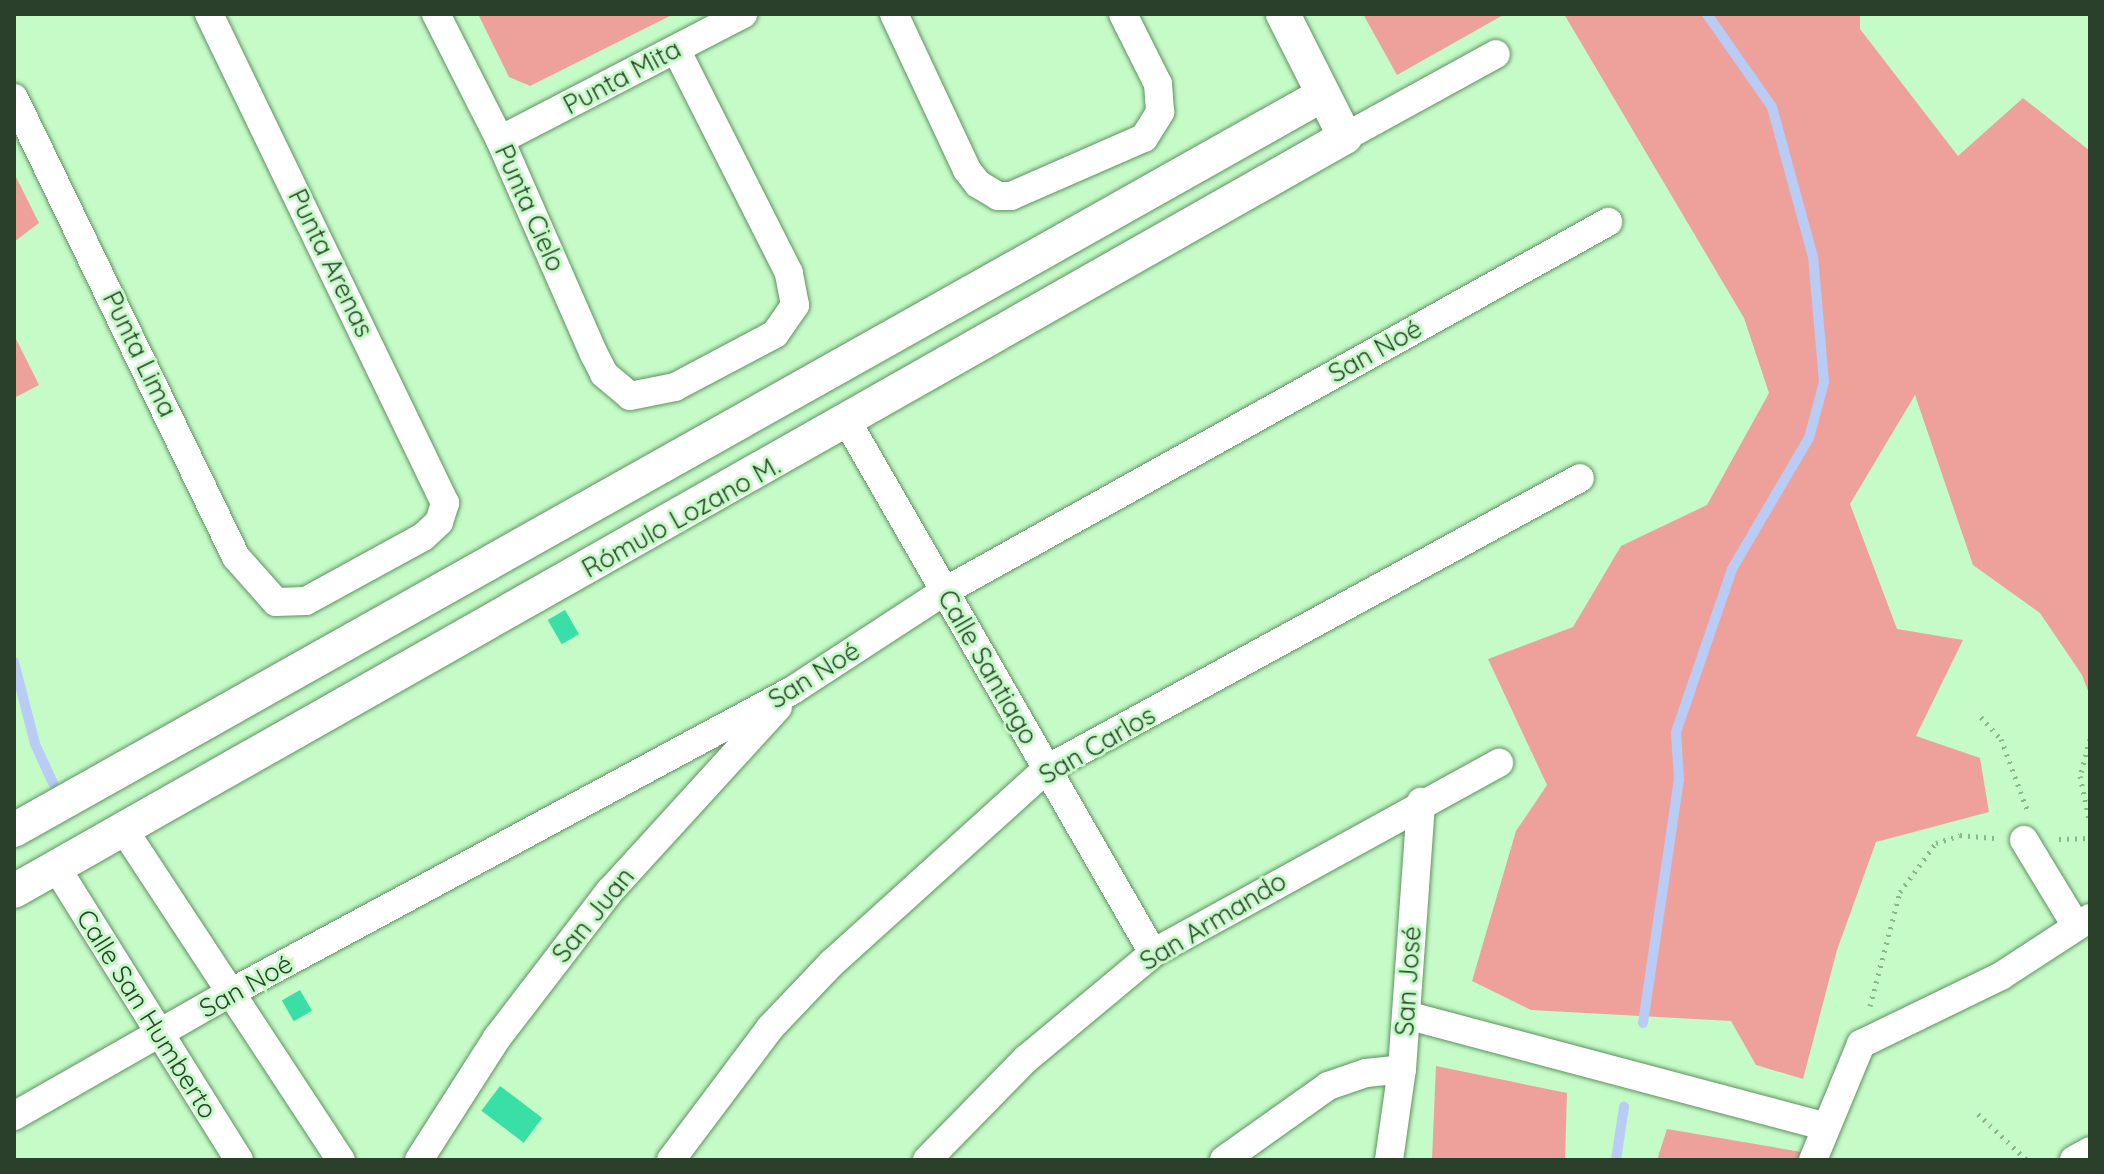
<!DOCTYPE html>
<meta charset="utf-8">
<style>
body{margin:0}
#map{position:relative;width:2104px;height:1174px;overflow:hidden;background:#c5fbc7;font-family:Quicksand,sans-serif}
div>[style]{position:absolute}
.green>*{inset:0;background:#eea19a}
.stream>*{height:10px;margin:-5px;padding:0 5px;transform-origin:5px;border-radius:5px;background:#b9ccf5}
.building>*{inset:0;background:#3adea7;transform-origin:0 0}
.path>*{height:5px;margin-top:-2.5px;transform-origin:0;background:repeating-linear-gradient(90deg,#8cb58d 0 2px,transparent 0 8px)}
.roads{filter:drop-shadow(0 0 2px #5f9161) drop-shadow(0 0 2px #5f9161)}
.minor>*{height:28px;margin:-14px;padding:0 14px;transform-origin:14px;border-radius:14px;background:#fff}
.tertiary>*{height:34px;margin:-17px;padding:0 17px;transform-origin:17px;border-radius:17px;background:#fff}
span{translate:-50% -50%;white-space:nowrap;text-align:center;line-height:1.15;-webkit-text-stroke:6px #c5fbc7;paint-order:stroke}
.street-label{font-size:26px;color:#2b402b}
.frame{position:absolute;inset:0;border:16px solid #2b402b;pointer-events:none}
</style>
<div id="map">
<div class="green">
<div style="clip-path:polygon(478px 14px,674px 14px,530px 86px,509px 77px)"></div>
<div style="clip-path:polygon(1363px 14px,1505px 14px,1397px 75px)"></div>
<div style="clip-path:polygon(1564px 14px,1860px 14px,1860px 29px,1958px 156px,2023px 98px,2090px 151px,2090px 696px,2082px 675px,2040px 613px,1973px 565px,1915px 395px,1850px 504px,1897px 629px,1963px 640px,1916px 736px,1980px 758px,1989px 812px,1876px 842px,1837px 950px,1803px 1079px,1756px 1065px,1731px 1021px,1531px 1010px,1472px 981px,1516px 831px,1547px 785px,1488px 659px,1573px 627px,1621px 546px,1707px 505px,1769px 393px,1744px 318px)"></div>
<div style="clip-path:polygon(14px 173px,39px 223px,14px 242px)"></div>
<div style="clip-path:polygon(14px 335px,39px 385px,14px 398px)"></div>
<div style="clip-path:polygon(1436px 1066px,1567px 1093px,1565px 1160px,1432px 1160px)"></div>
<div style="clip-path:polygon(1667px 1129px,1807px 1153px,1806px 1160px,1657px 1160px)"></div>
</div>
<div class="stream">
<div style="left:14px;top:662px;width:85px;rotate:75.6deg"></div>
<div style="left:35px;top:744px;width:43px;rotate:65.2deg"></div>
<div style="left:1643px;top:1023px;width:246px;rotate:-81.6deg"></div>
<div style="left:1679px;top:780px;width:48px;rotate:-93.6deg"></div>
<div style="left:1676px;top:732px;width:172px;rotate:-71deg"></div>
<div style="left:1732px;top:569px;width:152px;rotate:-59.6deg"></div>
<div style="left:1809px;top:438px;width:58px;rotate:-75deg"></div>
<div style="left:1824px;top:382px;width:125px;rotate:-95deg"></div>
<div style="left:1813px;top:257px;width:156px;rotate:-105.3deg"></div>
<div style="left:1772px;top:107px;width:113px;rotate:-125deg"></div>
<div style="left:1616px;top:1160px;width:54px;rotate:-81.4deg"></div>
</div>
<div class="building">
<div style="left:565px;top:610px;width:28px;height:20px;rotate:60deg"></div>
<div style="left:300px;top:990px;width:24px;height:21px;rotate:60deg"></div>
<div style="left:500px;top:1086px;width:53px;height:31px;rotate:37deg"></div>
</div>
<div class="path">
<div style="left:1981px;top:717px;width:30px;rotate:48deg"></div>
<div style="left:2001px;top:739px;width:78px;rotate:69.7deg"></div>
<div style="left:2090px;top:739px;width:38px;rotate:105deg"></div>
<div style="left:2080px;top:776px;width:48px;rotate:78deg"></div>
<div style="left:2059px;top:839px;width:31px;rotate:-2deg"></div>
<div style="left:1870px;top:1006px;width:118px;rotate:-75.3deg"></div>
<div style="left:1900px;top:892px;width:61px;rotate:-53.7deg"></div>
<div style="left:1936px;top:843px;width:25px;rotate:-18deg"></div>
<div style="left:1960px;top:835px;width:37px;rotate:5deg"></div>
<div style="left:1978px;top:1114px;width:67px;rotate:43.2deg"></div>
</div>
<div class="roads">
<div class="minor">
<div style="left:436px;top:14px;width:141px;rotate:63.1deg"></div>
<div style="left:500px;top:140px;width:234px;rotate:66.3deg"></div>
<div style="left:594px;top:354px;width:22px;rotate:63deg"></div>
<div style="left:604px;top:374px;width:34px;rotate:40deg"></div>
<div style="left:630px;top:396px;width:46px;rotate:-11.3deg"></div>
<div style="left:675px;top:387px;width:113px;rotate:-27.9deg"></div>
<div style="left:775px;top:334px;width:35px;rotate:-55deg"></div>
<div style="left:795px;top:305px;width:33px;rotate:-101deg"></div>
<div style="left:789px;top:273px;width:251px;rotate:-116.8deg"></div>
<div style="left:894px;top:14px;width:172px;rotate:64.9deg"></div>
<div style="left:967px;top:170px;width:18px;rotate:52deg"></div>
<div style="left:978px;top:184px;width:23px;rotate:31deg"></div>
<div style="left:998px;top:196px;width:13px"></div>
<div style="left:1011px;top:196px;width:145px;rotate:-23.6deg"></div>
<div style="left:1144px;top:138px;width:31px;rotate:-58deg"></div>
<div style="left:1160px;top:112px;width:28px;rotate:-94deg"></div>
<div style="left:1158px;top:84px;width:78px;rotate:-116.6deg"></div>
<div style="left:14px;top:98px;width:510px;rotate:64.19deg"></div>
<div style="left:236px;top:557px;width:60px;rotate:48.4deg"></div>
<div style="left:276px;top:602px;width:30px;rotate:-2deg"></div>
<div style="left:306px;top:601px;width:133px;rotate:-28.7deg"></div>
<div style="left:423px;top:537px;width:22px;rotate:-43deg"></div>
<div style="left:439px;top:522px;width:20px;rotate:-72deg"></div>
<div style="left:445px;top:503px;width:543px;rotate:-115.76deg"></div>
<div style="left:1345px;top:137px;width:172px;rotate:-28.8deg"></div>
<div style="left:500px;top:140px;width:274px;rotate:-27.4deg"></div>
<div style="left:848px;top:423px;width:611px;rotate:60.08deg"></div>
<div style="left:124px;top:830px;width:395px;rotate:56.7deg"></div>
<div style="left:2024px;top:840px;width:100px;rotate:58.8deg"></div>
<div style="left:56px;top:867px;width:345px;rotate:58deg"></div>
<div style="left:1406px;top:1015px;width:432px;rotate:14.9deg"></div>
<div style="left:14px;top:1116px;width:246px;rotate:-29.7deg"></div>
<div style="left:228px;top:994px;width:642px;rotate:-28.28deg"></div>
<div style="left:793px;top:690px;width:181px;rotate:-33.1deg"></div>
<div style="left:945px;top:591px;width:759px;rotate:-29.1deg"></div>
<div style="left:419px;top:1160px;width:145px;rotate:-57.4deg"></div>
<div style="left:497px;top:1038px;width:185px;rotate:-52.5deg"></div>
<div style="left:610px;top:891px;width:249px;rotate:-47.6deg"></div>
<div style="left:671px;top:1160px;width:165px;rotate:-53.1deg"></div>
<div style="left:770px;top:1028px;width:90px;rotate:-46.4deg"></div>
<div style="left:832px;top:963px;width:290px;rotate:-42.1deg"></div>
<div style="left:1047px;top:769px;width:607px;rotate:-28.63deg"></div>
<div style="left:927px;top:1160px;width:141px;rotate:-45.6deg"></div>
<div style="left:1026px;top:1059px;width:165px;rotate:-39.8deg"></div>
<div style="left:1153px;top:953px;width:395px;rotate:-28.8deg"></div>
<div style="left:1224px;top:1160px;width:128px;rotate:-35.4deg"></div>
<div style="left:1328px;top:1086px;width:40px;rotate:-18.9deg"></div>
<div style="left:1366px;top:1073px;width:36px;rotate:-6deg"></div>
<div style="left:1389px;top:1160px;width:92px;rotate:-81.9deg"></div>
<div style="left:1402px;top:1069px;width:268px;rotate:-85.9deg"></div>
<div style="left:1813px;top:1160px;width:126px;rotate:-67.5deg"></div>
<div style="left:1861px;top:1044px;width:156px;rotate:-25.9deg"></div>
<div style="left:2001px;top:976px;width:106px;rotate:-33.1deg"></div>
<div style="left:2074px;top:1160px;width:18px;rotate:-29deg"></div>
</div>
<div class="tertiary">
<div style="left:14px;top:830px;width:1500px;rotate:-29.33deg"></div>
<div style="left:14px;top:891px;width:1530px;rotate:-29.53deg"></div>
<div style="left:1345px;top:137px;width:138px;rotate:-116.8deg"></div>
</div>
</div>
<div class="street-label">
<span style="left:622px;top:77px;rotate:-28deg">Punta Mita</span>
<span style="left:530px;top:208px;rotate:66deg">Punta Cielo</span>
<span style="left:331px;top:263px;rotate:64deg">Punta Arenas</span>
<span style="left:1375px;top:351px;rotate:-29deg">San Noé</span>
<span style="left:140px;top:354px;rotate:64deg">Punta Lima</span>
<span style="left:681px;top:517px;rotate:-29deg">Rómulo Lozano M.</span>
<span style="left:988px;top:667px;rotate:60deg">Calle Santiago</span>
<span style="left:814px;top:675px;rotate:-32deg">San Noé</span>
<span style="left:1097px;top:745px;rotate:-30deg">San Carlos</span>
<span style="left:593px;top:915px;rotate:-51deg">San Juan</span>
<span style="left:1213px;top:921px;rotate:-31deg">San Armando</span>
<span style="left:1408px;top:981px;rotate:-86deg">San José</span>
<span style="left:246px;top:986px;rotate:-29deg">San Noé</span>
<span style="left:147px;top:1014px;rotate:58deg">Calle San Humberto</span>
</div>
<div class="frame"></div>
</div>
